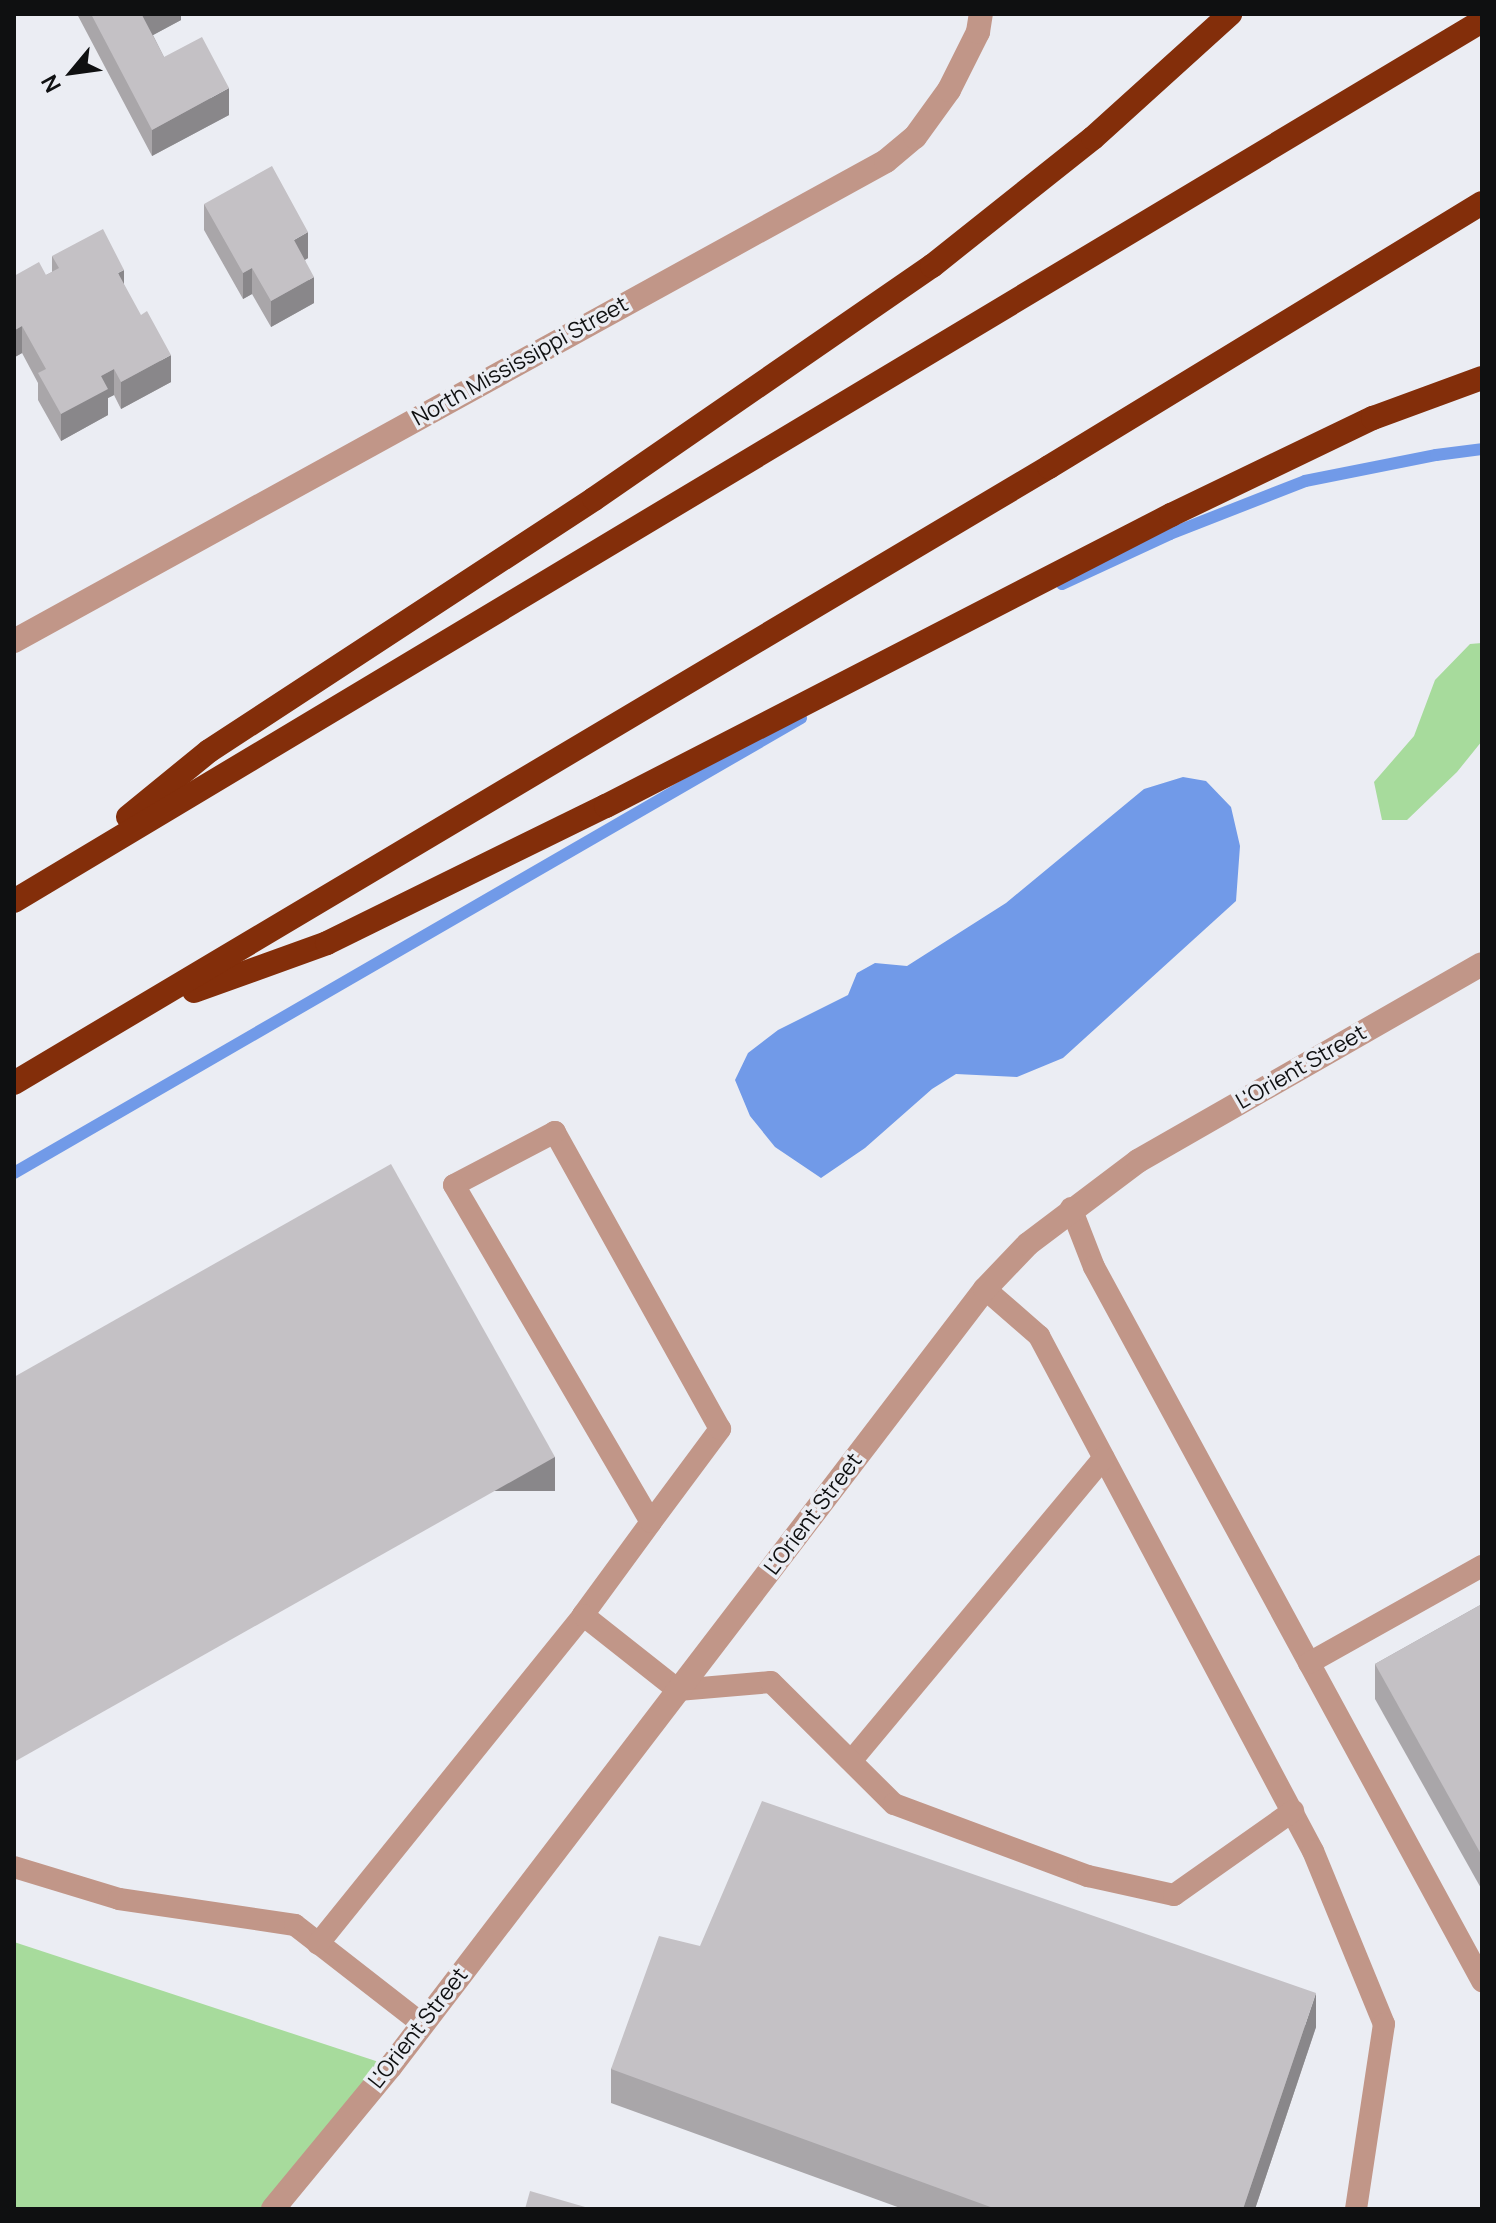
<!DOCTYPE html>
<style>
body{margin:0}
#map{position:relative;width:1496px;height:2223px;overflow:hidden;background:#ebedf3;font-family:Manrope,sans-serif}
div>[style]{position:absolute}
.green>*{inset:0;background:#a7db9c}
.water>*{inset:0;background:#719ae8}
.stream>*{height:12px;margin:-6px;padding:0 6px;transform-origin:6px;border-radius:6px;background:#719ae8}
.service>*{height:22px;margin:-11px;padding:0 11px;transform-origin:11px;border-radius:11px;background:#c19688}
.minor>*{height:24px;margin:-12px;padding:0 12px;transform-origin:12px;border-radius:12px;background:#c19688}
.tertiary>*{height:24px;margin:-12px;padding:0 12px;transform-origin:12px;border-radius:12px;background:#c19688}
.motorway>*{height:24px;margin:-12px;padding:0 12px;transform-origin:12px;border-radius:12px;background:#832e0a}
.wall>*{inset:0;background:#a9a6a9}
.shaded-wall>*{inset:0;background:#89878a;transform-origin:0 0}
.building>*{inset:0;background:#c4c1c5}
span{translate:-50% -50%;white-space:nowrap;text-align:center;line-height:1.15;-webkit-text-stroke:7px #ebedf3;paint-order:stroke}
.street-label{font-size:22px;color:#0f1011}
.frame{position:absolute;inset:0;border:16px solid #0f1011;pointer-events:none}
.north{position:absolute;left:32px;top:32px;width:80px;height:80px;-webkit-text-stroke:6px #ebedf3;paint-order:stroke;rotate:241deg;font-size:22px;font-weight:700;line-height:32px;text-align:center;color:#0f1011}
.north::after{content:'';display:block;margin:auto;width:28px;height:36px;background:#0f1011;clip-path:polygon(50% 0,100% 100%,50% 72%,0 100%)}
</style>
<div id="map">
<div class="green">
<div style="clip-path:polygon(1482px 643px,1482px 741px,1457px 772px,1407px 820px,1382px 820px,1374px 782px,1414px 736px,1435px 680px,1470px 644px)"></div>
<div style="clip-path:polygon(14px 1942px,391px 2066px,273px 2209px,14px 2209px)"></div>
</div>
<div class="water">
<div style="clip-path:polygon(1183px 777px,1206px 781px,1231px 807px,1240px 846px,1236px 901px,1063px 1058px,1017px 1077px,956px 1074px,932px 1089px,865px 1148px,821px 1178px,775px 1147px,750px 1116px,735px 1080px,748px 1053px,778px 1030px,848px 995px,857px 973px,875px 963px,907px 966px,1006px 903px,1144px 789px)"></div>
</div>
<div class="stream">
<div style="left:1062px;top:584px;width:119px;rotate:-24.8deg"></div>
<div style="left:1170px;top:534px;width:145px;rotate:-21.4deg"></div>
<div style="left:1305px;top:481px;width:134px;rotate:-11.2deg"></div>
<div style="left:1436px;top:455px;width:46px;rotate:-7.4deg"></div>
<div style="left:14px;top:1173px;width:909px;rotate:-30.03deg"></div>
</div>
<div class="service">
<div style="left:1071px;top:1208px;width:63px;rotate:68.7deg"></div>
<div style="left:1094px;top:1267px;width:813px;rotate:61.48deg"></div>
<div style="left:985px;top:1289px;width:72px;rotate:41deg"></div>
<div style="left:1039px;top:1336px;width:583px;rotate:61.99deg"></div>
<div style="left:1313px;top:1851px;width:187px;rotate:67.7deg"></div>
<div style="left:1384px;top:2024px;width:187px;rotate:98.6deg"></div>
<div style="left:583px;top:1615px;width:115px;rotate:-53.8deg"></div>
<div style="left:651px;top:1522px;width:116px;rotate:-53.4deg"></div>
<div style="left:720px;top:1429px;width:340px;rotate:-119.1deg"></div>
<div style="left:555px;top:1132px;width:114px;rotate:152.3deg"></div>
<div style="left:454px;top:1185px;width:390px;rotate:59.7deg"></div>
<div style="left:1309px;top:1663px;width:198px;rotate:-29.3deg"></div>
<div style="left:852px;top:1760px;width:393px;rotate:-50.2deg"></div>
<div style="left:14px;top:1867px;width:110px;rotate:16.9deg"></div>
<div style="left:119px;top:1899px;width:178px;rotate:8.4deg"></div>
<div style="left:295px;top:1925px;width:161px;rotate:37.9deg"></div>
<div style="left:318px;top:1944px;width:422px;rotate:-51.1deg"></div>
<div style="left:583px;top:1615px;width:121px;rotate:38.3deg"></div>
<div style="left:678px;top:1690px;width:93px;rotate:-4.9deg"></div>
<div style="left:771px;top:1682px;width:173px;rotate:44.8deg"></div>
<div style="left:894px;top:1804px;width:207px;rotate:20.4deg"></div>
<div style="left:1088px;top:1876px;width:88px;rotate:12.5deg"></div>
<div style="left:1174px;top:1895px;width:146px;rotate:-35.2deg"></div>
</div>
<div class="minor">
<div style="left:14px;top:641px;width:995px;rotate:-28.83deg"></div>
<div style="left:886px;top:161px;width:38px;rotate:-40deg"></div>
<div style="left:915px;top:137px;width:58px;rotate:-54.1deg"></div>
<div style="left:949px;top:90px;width:65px;rotate:-63.4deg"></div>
<div style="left:978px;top:32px;width:18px;rotate:-81deg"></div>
</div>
<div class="tertiary">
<div style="left:273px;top:2209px;width:185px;rotate:-50.5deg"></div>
<div style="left:391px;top:2066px;width:978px;rotate:-52.6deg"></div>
<div style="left:985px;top:1289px;width:62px;rotate:-46.3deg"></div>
<div style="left:1028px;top:1244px;width:138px;rotate:-37deg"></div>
<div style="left:1138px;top:1161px;width:396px;rotate:-29.8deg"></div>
</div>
<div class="motorway">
<div style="left:128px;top:817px;width:104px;rotate:-39.2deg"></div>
<div style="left:209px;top:751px;width:460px;rotate:-33.2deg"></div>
<div style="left:594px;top:499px;width:411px;rotate:-34.6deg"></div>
<div style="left:932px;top:266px;width:206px;rotate:-38.5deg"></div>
<div style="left:1093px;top:138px;width:185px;rotate:-42.1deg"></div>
<div style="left:14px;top:901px;width:1712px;rotate:-30.94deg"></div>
<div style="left:194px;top:991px;width:141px;rotate:-19.8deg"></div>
<div style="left:327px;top:943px;width:311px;rotate:-26.2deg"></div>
<div style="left:606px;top:806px;width:636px;rotate:-27.25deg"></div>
<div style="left:1171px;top:515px;width:224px;rotate:-25.7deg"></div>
<div style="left:1373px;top:418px;width:116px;rotate:-20.2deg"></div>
<div style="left:14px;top:1083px;width:1204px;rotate:-30.76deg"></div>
<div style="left:1049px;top:467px;width:507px;rotate:-31.37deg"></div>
</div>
<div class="wall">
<div style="clip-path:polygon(77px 14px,181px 14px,181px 20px,153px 35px,164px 57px,229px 115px,152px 156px)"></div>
<div style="clip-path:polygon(204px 204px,308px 258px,305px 260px,314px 303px,271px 327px,252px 294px,243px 299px,204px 230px)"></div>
<div style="clip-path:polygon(52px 256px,124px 285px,171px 382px,121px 409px,114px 395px,108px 398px,108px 415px,61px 441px,38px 400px,38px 383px,22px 353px,15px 357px,14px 356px,14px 276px,46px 275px,52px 272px)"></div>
<div style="clip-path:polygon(1482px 1604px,1482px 1890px,1375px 1699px,1375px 1664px)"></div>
<div style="clip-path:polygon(700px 1946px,1316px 2027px,1255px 2209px,903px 2209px,611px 2103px,611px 2069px)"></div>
</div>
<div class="shaded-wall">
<div style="clip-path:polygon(143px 14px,181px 14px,181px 20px,142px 41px,142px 15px)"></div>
<div style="clip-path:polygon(229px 88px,229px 115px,152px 156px,152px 130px)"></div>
<div style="clip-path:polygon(308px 232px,308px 258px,294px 266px,294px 240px)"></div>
<div style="clip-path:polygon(252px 268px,252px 294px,243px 299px,243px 273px)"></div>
<div style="clip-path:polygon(124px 270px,124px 296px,118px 273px)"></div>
<div style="clip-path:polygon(314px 277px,314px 303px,271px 327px,271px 301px)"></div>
<div style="clip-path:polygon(22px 326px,22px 353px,15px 357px,15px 330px)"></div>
<div style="clip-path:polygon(171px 355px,171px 382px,121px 409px,121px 382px)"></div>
<div style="clip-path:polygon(114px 369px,114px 395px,108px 398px,108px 415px,61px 441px,61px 414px,101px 376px)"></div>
<div style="left:555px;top:1457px;width:34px;height:621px;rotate:90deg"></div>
<div style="clip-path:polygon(1316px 1993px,1316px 2027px,1255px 2209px,1243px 2209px)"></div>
</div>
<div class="building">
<div style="clip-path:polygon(91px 14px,143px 14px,142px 15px,164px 57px,202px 37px,229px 88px,152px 130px)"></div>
<div style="clip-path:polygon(272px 166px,308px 232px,294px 240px,314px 277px,271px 301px,252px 268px,243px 273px,204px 204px)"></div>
<div style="clip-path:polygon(103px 229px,124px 270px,118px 273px,141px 315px,147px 311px,171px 355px,121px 382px,114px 369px,101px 376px,108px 389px,61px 414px,38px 373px,46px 369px,22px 326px,15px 330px,14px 329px,14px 276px,39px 262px,46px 275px,59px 268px,52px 256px)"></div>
<div style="clip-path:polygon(391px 1164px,555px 1457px,14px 1762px,14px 1377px)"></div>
<div style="clip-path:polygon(1482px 1604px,1482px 1856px,1375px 1664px)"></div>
<div style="clip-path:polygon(762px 1801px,1316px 1993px,1243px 2209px,996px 2209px,611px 2069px,659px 1936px,700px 1946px)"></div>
<div style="clip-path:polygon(530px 2191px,592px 2209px,525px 2209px)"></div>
</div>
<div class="street-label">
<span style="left:520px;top:361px;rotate:-29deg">North Mississippi Street</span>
<span style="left:1301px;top:1067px;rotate:-30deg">L'Orient Street</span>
<span style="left:813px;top:1514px;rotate:-53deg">L'Orient Street</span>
<span style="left:418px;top:2028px;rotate:-52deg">L'Orient Street</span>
</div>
<div class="frame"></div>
<div class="north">N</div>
</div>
